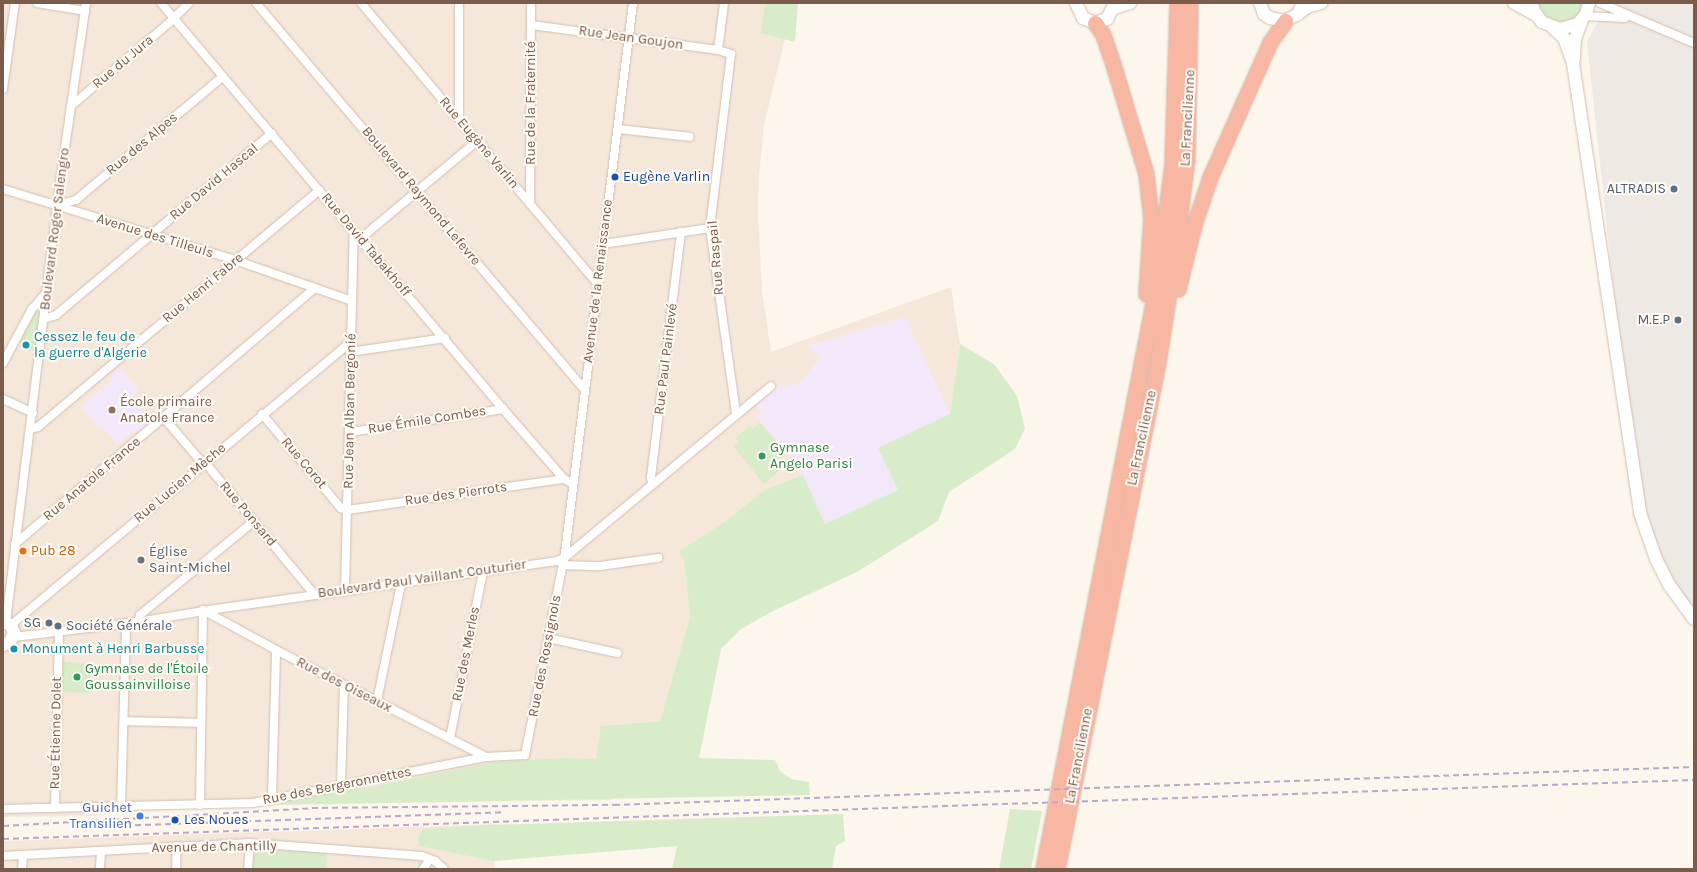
<!DOCTYPE html>
<meta charset="utf-8">
<style>
body{margin:0}
#map{position:relative;width:1697px;height:872px;overflow:hidden;background:#fdf6ec;font-family:Karla,sans-serif}
div>[style]{position:absolute}
.residential>*{inset:0;background:#f5e8da}
.industrial>*{inset:0;background:#efe9e4}
.education>*{inset:0;background:#f3e8fa}
.green>*{inset:0;background:#d8ecc9;transform-origin:0 0}
.roads{filter:drop-shadow(0 0 1px #d1beb0) drop-shadow(0 0 1px #d1beb0)}
.street>*{height:8px;margin:-4px;padding:0 4px;transform-origin:4px;border-radius:4px;background:#fff}
.secondary>*{height:12px;margin:-6px;padding:0 6px;transform-origin:6px;border-radius:6px;background:#fff}
.highway>*{height:15px;margin:-7.5px;padding:0 7.5px;transform-origin:7.5px;border-radius:7.5px;background:#f7b7a3}
.rail>*{height:2px;margin-top:-1px;transform-origin:0;background:repeating-linear-gradient(90deg,#b9a8c9 0 6px,transparent 0 10px)}
.dots>*{width:11px;height:11px;translate:-50% -50%;box-sizing:border-box;border:2px solid #fffaf3;border-radius:50%}
span{translate:-50% -50%;white-space:nowrap;text-align:center;line-height:1.15;-webkit-text-stroke:4px #fffaf3;paint-order:stroke}
.street-label{font-size:14px;color:#7a5c4d}
.transit-label{font-size:14px;color:#164399}
.left{translate:0 -50%;text-align:left}
.service-label{font-size:14px;color:#4e5e75}
.right{translate:-100% -50%;text-align:right}
.culture-label{font-size:14px;color:#0d838f}
.education-label{font-size:14px;color:#785e54}
.leisure-label{font-size:14px;color:#27864d}
.food-label{font-size:14px;color:#c56008}
.worship-label{font-size:14px;color:#5b616d}
.shop-label{font-size:14px;color:#366cbe}
.frame{position:absolute;inset:0;border:4px solid #7a5c4d;pointer-events:none}
</style>
<div id="map">
<div class="residential">
<div style="clip-path:polygon(3px 3px,765px 3px,760px 33px,785px 39px,764px 125px,759px 176px,758px 213px,762px 291px,771px 352px,951px 287px,960px 344px,950px 414px,825px 524px,803px 475px,766px 489px,724px 522px,679px 551px,684px 559px,690px 617px,660px 721px,601px 726px,613px 800px,305px 804px,129px 811px,90px 816px,3px 817px)"></div>
<div style="clip-path:polygon(498px 824px,494px 869px,3px 869px,3px 841px)"></div>
</div>
<div class="industrial">
<div style="clip-path:polygon(1609px 3px,1694px 3px,1694px 615px,1686px 610px,1650px 538px,1627px 414px,1587px 42px,1596px 24px,1603px 18px)"></div>
</div>
<div class="education">
<div style="clip-path:polygon(905px 317px,950px 414px,878px 448px,898px 490px,825px 524px,794px 460px,756px 416px,761px 413px,756px 405px,780px 384px,787px 388px,793px 382px,797px 387px,820px 357px,807px 346px)"></div>
<div style="clip-path:polygon(120px 368px,139px 390px,130px 398px,151px 422px,139px 432px,134px 430px,118px 445px,101px 425px,98px 428px,81px 406px,114px 378px,111px 375px)"></div>
</div>
<div class="green">
<div style="clip-path:polygon(765px 3px,798px 3px,795px 42px,760px 33px)"></div>
<div style="clip-path:polygon(1538px 3px,1585px 3px,1575px 20px,1561px 24px,1547px 19px)"></div>
<div style="clip-path:polygon(35px 311px,41px 311px,35px 352px,17px 342px)"></div>
<div style="clip-path:polygon(960px 344px,994px 364px,1017px 396px,1025px 429px,1015px 449px,949px 492px,938px 521px,857px 572px,773px 611px,741px 629px,721px 649px,699px 758px,775px 760px,780px 771px,791px 779px,809px 782px,810px 795px,279px 805px,276px 802px,277px 797px,368px 788px,488px 763px,561px 758px,596px 759px,601px 726px,660px 721px,690px 617px,684px 560px,679px 551px,724px 522px,766px 489px,803px 475px,825px 524px,898px 490px,878px 448px,950px 414px)"></div>
<div style="clip-path:polygon(760px 423px,782px 447px,784px 467px,764px 484px,733px 446px,738px 441px,736px 438px,750px 426px,753px 429px)"></div>
<div style="left:63px;top:662px;width:28px;height:30px;rotate:2deg"></div>
<div style="clip-path:polygon(1010px 809px,1042px 811px,1031px 869px,999px 869px)"></div>
<div style="clip-path:polygon(843px 814px,845px 841px,836px 846px,832px 869px,672px 869px,677px 846px,494px 861px,419px 846px,418px 837px,423px 829px,489px 825px)"></div>
<div style="clip-path:polygon(263px 846px,327px 852px,326px 869px,253px 869px,254px 856px)"></div>
</div>
<div class="roads">
<div class="street">
<div style="left:37px;top:3px;width:49px;rotate:9.5deg"></div>
<div style="left:161px;top:3px;width:531px;rotate:49.89deg"></div>
<div style="left:503px;top:409px;width:93px;rotate:48.9deg"></div>
<div style="left:564px;top:479px;width:10px;rotate:29deg"></div>
<div style="left:256px;top:3px;width:507px;rotate:49.64deg"></div>
<div style="left:361px;top:3px;width:366px;rotate:49.9deg"></div>
<div style="left:1600px;top:3px;width:102px;rotate:23.1deg"></div>
<div style="left:1584px;top:16px;width:41px;rotate:2.8deg"></div>
<div style="left:531px;top:25px;width:189px;rotate:7.6deg"></div>
<div style="left:718px;top:50px;width:14px;rotate:17deg"></div>
<div style="left:731px;top:54px;width:175px;rotate:96.9deg"></div>
<div style="left:710px;top:228px;width:188px;rotate:82deg"></div>
<div style="left:718px;top:50px;width:47px;rotate:-82.7deg"></div>
<div style="left:3px;top:89px;width:87px;rotate:-82.1deg"></div>
<div style="left:71px;top:106px;width:128px;rotate:-40.3deg"></div>
<div style="left:169px;top:23px;width:28px;rotate:-45deg"></div>
<div style="left:459px;top:118px;width:115px;rotate:-90deg"></div>
<div style="left:618px;top:129px;width:72px;rotate:6.3deg"></div>
<div style="left:3px;top:189px;width:243px;rotate:17deg"></div>
<div style="left:235px;top:260px;width:124px;rotate:19.3deg"></div>
<div style="left:530px;top:204px;width:201px;rotate:-89.7deg"></div>
<div style="left:58px;top:205px;width:19px;rotate:-16deg"></div>
<div style="left:76px;top:200px;width:192px;rotate:-40.1deg"></div>
<div style="left:360px;top:239px;width:153px;rotate:-39.9deg"></div>
<div style="left:603px;top:244px;width:108px;rotate:-8.5deg"></div>
<div style="left:44px;top:319px;width:13px;rotate:-18deg"></div>
<div style="left:56px;top:315px;width:282px;rotate:-40.1deg"></div>
<div style="left:350px;top:352px;width:96px;rotate:-8.4deg"></div>
<div style="left:3px;top:363px;width:61px;rotate:-61.8deg"></div>
<div style="left:32px;top:309px;width:21px;rotate:-49deg"></div>
<div style="left:3px;top:399px;width:33px;rotate:25deg"></div>
<div style="left:262px;top:414px;width:123px;rotate:50deg"></div>
<div style="left:341px;top:508px;width:7px;rotate:16deg"></div>
<div style="left:348px;top:510px;width:218px;rotate:-8.2deg"></div>
<div style="left:164px;top:418px;width:52px;rotate:49.6deg"></div>
<div style="left:198px;top:458px;width:13px;rotate:39deg"></div>
<div style="left:208px;top:466px;width:166px;rotate:50.4deg"></div>
<div style="left:30px;top:429px;width:8px;rotate:-14deg"></div>
<div style="left:38px;top:427px;width:368px;rotate:-40.1deg"></div>
<div style="left:350px;top:432px;width:155px;rotate:-8.5deg"></div>
<div style="left:652px;top:485px;width:8px;rotate:-97deg"></div>
<div style="left:651px;top:477px;width:247px;rotate:-83deg"></div>
<div style="left:15px;top:544px;width:394px;rotate:-40.5deg"></div>
<div style="left:563px;top:565px;width:37px;rotate:2deg"></div>
<div style="left:600px;top:566px;width:59px;rotate:-7.9deg"></div>
<div style="left:345px;top:590px;width:358px;rotate:-88.6deg"></div>
<div style="left:203px;top:610px;width:83px;rotate:28.7deg"></div>
<div style="left:276px;top:650px;width:236px;rotate:27deg"></div>
<div style="left:6px;top:622px;width:450px;rotate:-83deg"></div>
<div style="left:61px;top:175px;width:174px;rotate:-81.7deg"></div>
<div style="left:138px;top:622px;width:7px;rotate:-74deg"></div>
<div style="left:140px;top:615px;width:148px;rotate:-39.5deg"></div>
<div style="left:11px;top:625px;width:442px;rotate:-39.8deg"></div>
<div style="left:14px;top:637px;width:125px;rotate:-6.9deg"></div>
<div style="left:138px;top:622px;width:79px;rotate:-9.5deg"></div>
<div style="left:216px;top:609px;width:344px;rotate:-8deg"></div>
<div style="left:557px;top:561px;width:8px;rotate:-23deg"></div>
<div style="left:564px;top:558px;width:269px;rotate:-39.7deg"></div>
<div style="left:548px;top:638px;width:71px;rotate:12.3deg"></div>
<div style="left:377px;top:701px;width:119px;rotate:-78.4deg"></div>
<div style="left:125px;top:721px;width:76px;rotate:1.5deg"></div>
<div style="left:450px;top:738px;width:170px;rotate:-78.8deg"></div>
<div style="left:341px;top:784px;width:99px;rotate:-88.3deg"></div>
<div style="left:272px;top:797px;width:147px;rotate:-88.4deg"></div>
<div style="left:200px;top:805px;width:195px;rotate:-89.1deg"></div>
<div style="left:121px;top:807px;width:184px;rotate:-88.4deg"></div>
<div style="left:55px;top:808px;width:175px;rotate:-88.7deg"></div>
<div style="left:3px;top:809px;width:250px;rotate:-1.4deg"></div>
<div style="left:253px;top:803px;width:237px;rotate:-11.2deg"></div>
<div style="left:486px;top:757px;width:39px;rotate:-3deg"></div>
<div style="left:525px;top:755px;width:206px;rotate:-78.8deg"></div>
<div style="left:565px;top:553px;width:554px;rotate:-82.95deg"></div>
<div style="left:3px;top:856px;width:247px;rotate:-3deg"></div>
<div style="left:250px;top:843px;width:172px;rotate:4.3deg"></div>
<div style="left:422px;top:856px;width:14px;rotate:21deg"></div>
<div style="left:435px;top:861px;width:12px;rotate:42deg"></div>
<div style="left:22px;top:869px;width:14px;rotate:-86deg"></div>
<div style="left:100px;top:869px;width:17px;rotate:-87deg"></div>
<div style="left:176px;top:869px;width:23px;rotate:-88deg"></div>
<div style="left:248px;top:869px;width:26px;rotate:-86deg"></div>
<div style="left:423px;top:869px;width:12px;rotate:-55deg"></div>
</div>
<div class="secondary">
<div style="left:1076px;top:3px;width:17px;rotate:65deg"></div>
<div style="left:1083px;top:18px;width:13px;rotate:23deg"></div>
<div style="left:1095px;top:23px;width:13px;rotate:-18deg"></div>
<div style="left:1107px;top:19px;width:18px;rotate:-63deg"></div>
<div style="left:1260px;top:3px;width:12px;rotate:70deg"></div>
<div style="left:1264px;top:14px;width:7px;rotate:34deg"></div>
<div style="left:1270px;top:18px;width:15px;rotate:11deg"></div>
<div style="left:1285px;top:21px;width:15px;rotate:-28deg"></div>
<div style="left:1298px;top:14px;width:12px;rotate:-66deg"></div>
<div style="left:1514px;top:3px;width:25px;rotate:29deg"></div>
<div style="left:1532px;top:3px;width:9px;rotate:77deg"></div>
<div style="left:1534px;top:12px;width:13px;rotate:51deg"></div>
<div style="left:1542px;top:22px;width:19px;rotate:21deg"></div>
<div style="left:1560px;top:29px;width:19px;rotate:-16deg"></div>
<div style="left:1578px;top:24px;width:13px;rotate:-51deg"></div>
<div style="left:1586px;top:14px;width:11px;rotate:-75deg"></div>
<div style="left:1114px;top:8px;width:17px;rotate:-17deg"></div>
<div style="left:1298px;top:14px;width:11px;rotate:-38deg"></div>
<div style="left:1307px;top:7px;width:15px;rotate:-16deg"></div>
<div style="left:1553px;top:28px;width:15px;rotate:42deg"></div>
<div style="left:1564px;top:38px;width:27px;rotate:70deg"></div>
<div style="left:1573px;top:63px;width:455px;rotate:81.5deg"></div>
<div style="left:1640px;top:513px;width:49px;rotate:70.8deg"></div>
<div style="left:1656px;top:559px;width:30px;rotate:63deg"></div>
<div style="left:1670px;top:586px;width:41px;rotate:54deg"></div>
<div style="left:1574px;top:58px;width:19px;rotate:-87deg"></div>
<div style="left:1575px;top:39px;width:20px;rotate:-70deg"></div>
<div style="left:3px;top:622px;width:9px;rotate:21deg"></div>
<div style="left:11px;top:625px;width:9px;rotate:69deg"></div>
<div style="left:14px;top:633px;width:10px;rotate:114deg"></div>
<div style="left:10px;top:642px;width:8px;rotate:157deg"></div>
</div>
<div class="highway">
<div style="left:1095px;top:23px;width:14px;rotate:56deg"></div>
<div style="left:1103px;top:35px;width:31px;rotate:71deg"></div>
<div style="left:1113px;top:64px;width:115px;rotate:73.3deg"></div>
<div style="left:1146px;top:174px;width:44px;rotate:83.5deg"></div>
<div style="left:1151px;top:218px;width:76px;rotate:93.8deg"></div>
<div style="left:1178px;top:289px;width:66px;rotate:-76deg"></div>
<div style="left:1194px;top:225px;width:51px;rotate:-71.6deg"></div>
<div style="left:1210px;top:177px;width:148px;rotate:-66deg"></div>
<div style="left:1270px;top:42px;width:26px;rotate:-54deg"></div>
<div style="left:1043px;top:869px;width:597px;rotate:-78.99deg"></div>
<div style="left:1157px;top:283px;width:119px;rotate:-82.8deg"></div>
<div style="left:1172px;top:165px;width:162px;rotate:-88.2deg"></div>
<div style="left:1057px;top:869px;width:517px;rotate:-78.73deg"></div>
<div style="left:1158px;top:362px;width:116px;rotate:-81.1deg"></div>
<div style="left:1176px;top:247px;width:90px;rotate:-83deg"></div>
<div style="left:1187px;top:158px;width:155px;rotate:-88.9deg"></div>
</div>
</div>
<div class="rail">
<div style="left:3px;top:826px;width:310px;rotate:-3.3deg"></div>
<div style="left:312px;top:808px;width:302px;rotate:-0.6deg"></div>
<div style="left:614px;top:805px;width:1081px;rotate:-2.02deg"></div>
<div style="left:85px;top:827px;width:420px;rotate:-2deg"></div>
<div style="left:3px;top:839px;width:1692px;rotate:-2deg"></div>
</div>
<div class="dots">
<div style="left:615px;top:177px;background:#1a4fb4"></div>
<div style="left:1674px;top:189px;background:#5c6f8a"></div>
<div style="left:1678px;top:320px;background:#5c6f8a"></div>
<div style="left:26px;top:345px;background:#0f9aa8"></div>
<div style="left:112px;top:410px;background:#8d6e63"></div>
<div style="left:762px;top:456px;background:#2e9e5b"></div>
<div style="left:23px;top:551px;background:#e8710a"></div>
<div style="left:141px;top:560px;background:#6b7280"></div>
<div style="left:49px;top:623px;background:#5c6f8a"></div>
<div style="left:58px;top:626px;background:#5c6f8a"></div>
<div style="left:14px;top:649px;background:#0f9aa8"></div>
<div style="left:77px;top:677px;background:#2e9e5b"></div>
<div style="left:140px;top:816px;background:#3f7fe0"></div>
<div style="left:175px;top:820px;background:#1a4fb4"></div>
</div>
<div class="street-label">
<span style="left:631px;top:38px;rotate:8deg">Rue Jean Goujon</span>
<span style="left:123px;top:62px;rotate:-40deg">Rue du Jura</span>
<span style="left:531px;top:103px;rotate:-90deg">Rue de la Fraternité</span>
<span style="left:1188px;top:118px;rotate:-87deg">La Francilienne</span>
<span style="left:479px;top:143px;rotate:50deg">Rue Eugène Varlin</span>
<span style="left:142px;top:144px;rotate:-40deg">Rue des Alpes</span>
<span style="left:214px;top:182px;rotate:-40deg">Rue David Hascal</span>
<span style="left:421px;top:196px;rotate:50deg">Boulevard Raymond Lefevre</span>
<span style="left:55px;top:229px;rotate:-83deg">Boulevard Roger Salengro</span>
<span style="left:155px;top:236px;rotate:17deg">Avenue des Tilleuls</span>
<span style="left:366px;top:245px;rotate:50deg">Rue David Tabakhoff</span>
<span style="left:716px;top:258px;rotate:-95deg">Rue Raspail</span>
<span style="left:598px;top:281px;rotate:-83deg">Avenue de la Renaissance</span>
<span style="left:203px;top:288px;rotate:-40deg">Rue Henri Fabre</span>
<span style="left:666px;top:359px;rotate:-83deg">Rue Paul Painlevé</span>
<span style="left:350px;top:411px;rotate:-89deg">Rue Jean Alban Bergonié</span>
<span style="left:427px;top:420px;rotate:-9deg">Rue Émile Combes</span>
<span style="left:1142px;top:438px;rotate:-78deg">La Francilienne</span>
<span style="left:304px;top:463px;rotate:50deg">Rue Corot</span>
<span style="left:92px;top:479px;rotate:-40deg">Rue Anatole France</span>
<span style="left:180px;top:483px;rotate:-40deg">Rue Lucien Mèche</span>
<span style="left:456px;top:494px;rotate:-8deg">Rue des Pierrots</span>
<span style="left:248px;top:514px;rotate:50deg">Rue Ponsard</span>
<span style="left:422px;top:579px;rotate:-8deg">Boulevard Paul Vaillant Couturier</span>
<span style="left:466px;top:654px;rotate:-79deg">Rue des Merles</span>
<span style="left:545px;top:656px;rotate:-79deg">Rue des Rossignols</span>
<span style="left:344px;top:685px;rotate:27deg">Rue des Oiseaux</span>
<span style="left:56px;top:733px;rotate:-89deg">Rue Étienne Dolet</span>
<span style="left:1079px;top:756px;rotate:-79deg">La Francilienne</span>
<span style="left:337px;top:786px;rotate:-11deg">Rue des Bergeronnettes</span>
<span style="left:214px;top:847px;rotate:-1deg">Avenue de Chantilly</span>
</div>
<div class="transit-label">
<span class="left" style="left:623px;top:177px">Eugène Varlin</span>
<span class="left" style="left:184px;top:820px">Les Noues</span>
</div>
<div class="service-label">
<span class="right" style="left:1666px;top:189px">ALTRADIS</span>
<span class="right" style="left:1670px;top:320px">M.E.P</span>
<span class="right" style="left:41px;top:623px">SG</span>
<span class="left" style="left:66px;top:626px">Société Générale</span>
</div>
<div class="culture-label">
<span class="left" style="left:34px;top:345px">Cessez le feu de<br>la guerre d'Algerie</span>
<span class="left" style="left:22px;top:649px">Monument à Henri Barbusse</span>
</div>
<div class="education-label">
<span class="left" style="left:120px;top:410px">École primaire<br>Anatole France</span>
</div>
<div class="leisure-label">
<span class="left" style="left:770px;top:456px">Gymnase<br>Angelo Parisi</span>
<span class="left" style="left:85px;top:677px">Gymnase de l'Étoile<br>Goussainvilloise</span>
</div>
<div class="food-label">
<span class="left" style="left:31px;top:551px">Pub 28</span>
</div>
<div class="worship-label">
<span class="left" style="left:149px;top:560px">Église<br>Saint-Michel</span>
</div>
<div class="shop-label">
<span class="right" style="left:132px;top:816px">Guichet<br>Transilien</span>
</div>
<div class="frame"></div>
</div>
